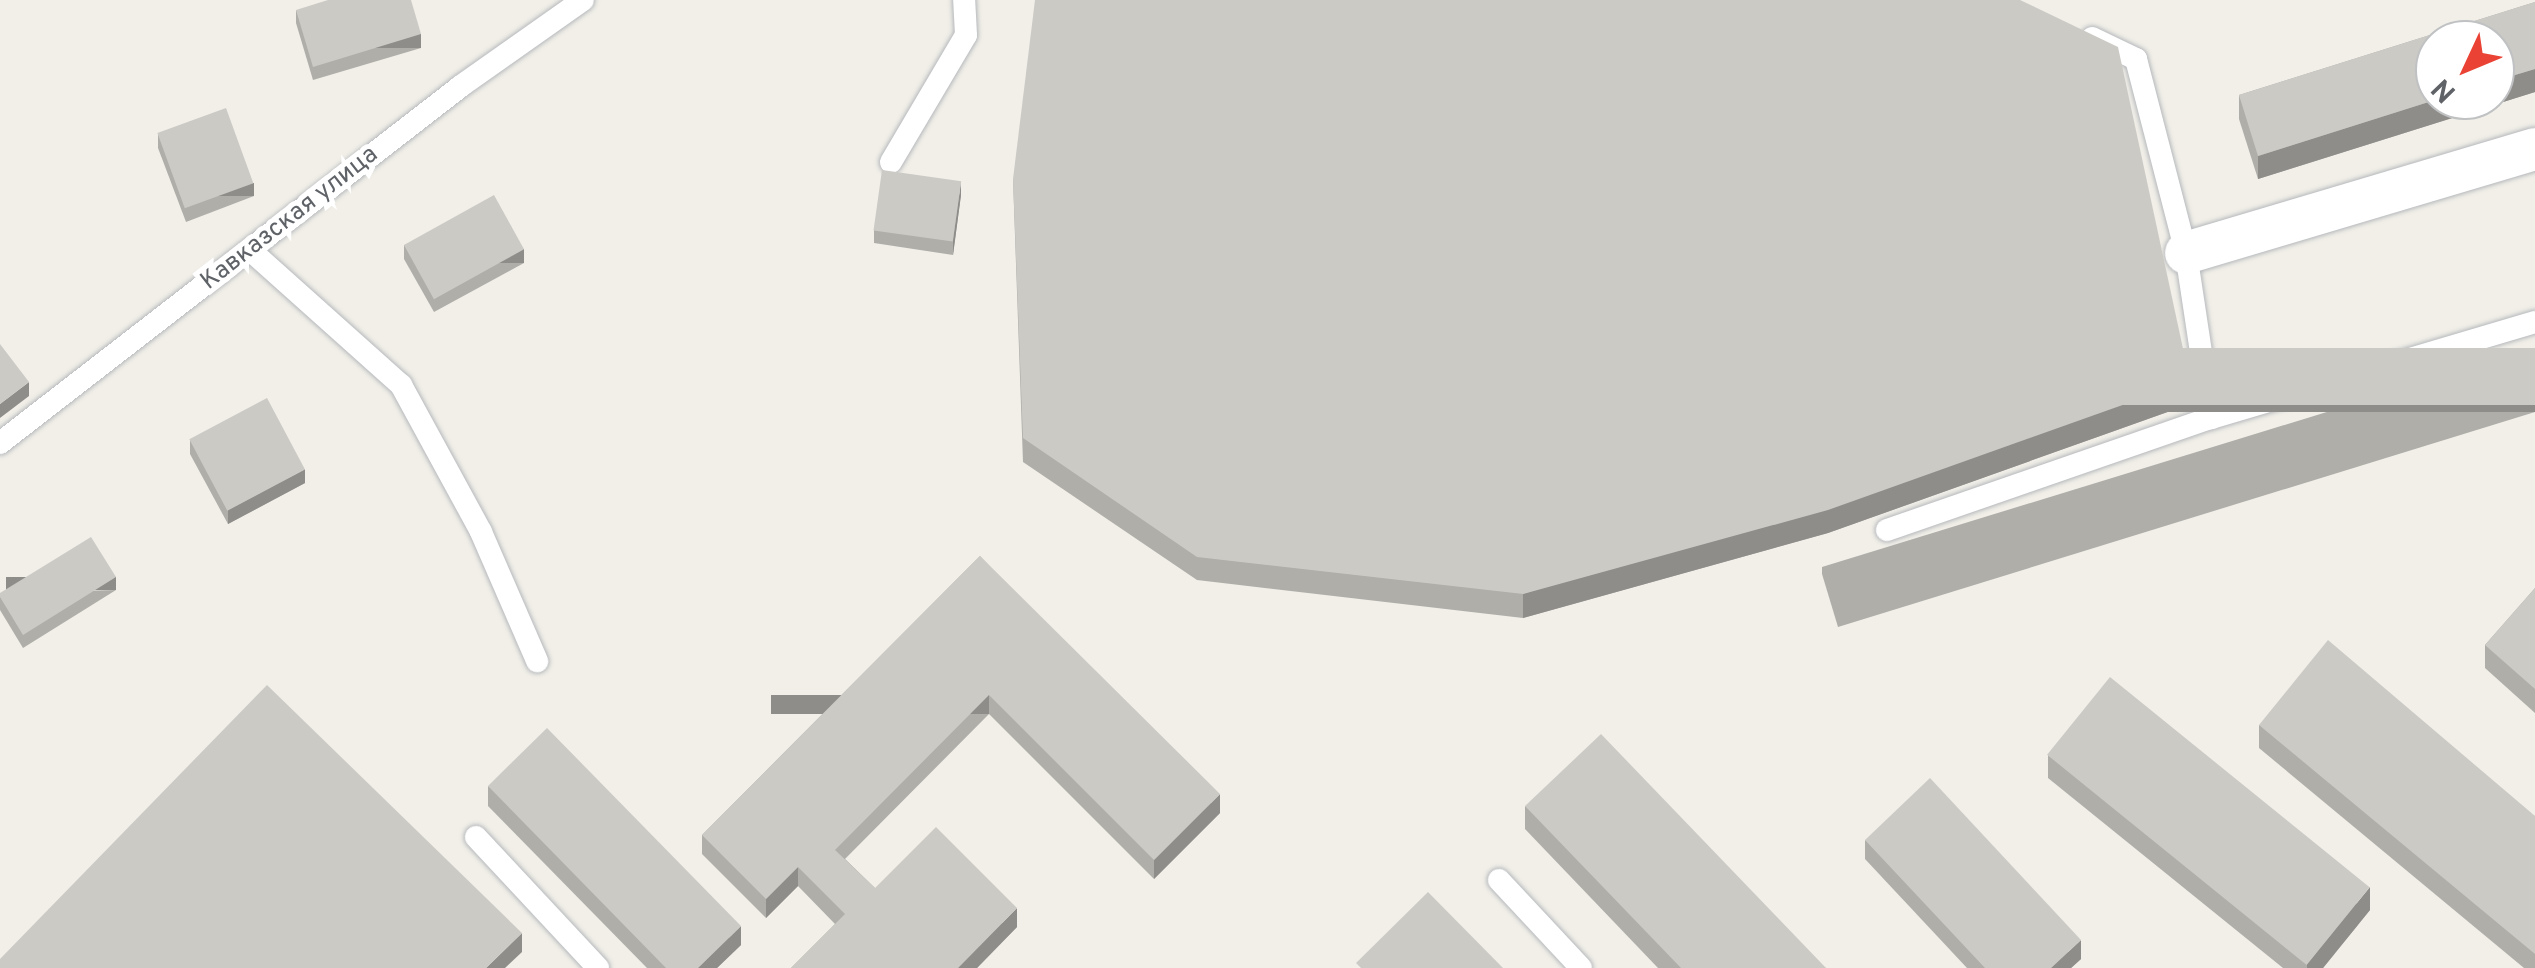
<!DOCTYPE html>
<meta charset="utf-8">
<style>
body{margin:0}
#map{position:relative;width:2535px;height:968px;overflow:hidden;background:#f1efe8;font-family:Overpass,sans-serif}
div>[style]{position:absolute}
.roads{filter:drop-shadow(0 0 2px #b5b8bc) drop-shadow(0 0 2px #b5b8bc)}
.lane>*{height:22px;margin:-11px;padding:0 11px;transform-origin:11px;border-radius:11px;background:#fff}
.street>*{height:42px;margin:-21px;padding:0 21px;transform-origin:21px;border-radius:21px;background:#fff}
.wall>*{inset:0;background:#afaea9}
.shaded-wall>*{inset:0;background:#8f8d8a;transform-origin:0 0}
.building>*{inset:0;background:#cccac5;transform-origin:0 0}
span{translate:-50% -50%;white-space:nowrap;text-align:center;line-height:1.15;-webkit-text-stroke:10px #fff;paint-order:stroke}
.street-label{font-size:25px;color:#5f6368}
.north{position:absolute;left:2415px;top:20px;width:100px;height:100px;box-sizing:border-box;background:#fff;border:2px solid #bfc1c3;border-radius:50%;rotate:226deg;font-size:28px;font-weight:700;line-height:40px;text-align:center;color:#5f6368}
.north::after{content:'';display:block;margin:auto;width:35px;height:45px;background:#ea4335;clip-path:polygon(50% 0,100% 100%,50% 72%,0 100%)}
</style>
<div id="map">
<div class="roads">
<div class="lane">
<div style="left:2092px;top:38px;width:49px;rotate:25.5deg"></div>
<div style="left:2136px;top:59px;width:200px;rotate:75.5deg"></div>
<div style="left:2186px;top:253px;width:167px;rotate:81.4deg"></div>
<div style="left:891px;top:162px;width:147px;rotate:-59.4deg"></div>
<div style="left:966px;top:35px;width:35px;rotate:-93deg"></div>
<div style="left:250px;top:250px;width:203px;rotate:41.8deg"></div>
<div style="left:401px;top:385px;width:167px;rotate:61.4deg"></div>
<div style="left:481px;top:532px;width:141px;rotate:66.5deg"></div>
<div style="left:0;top:443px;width:583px;rotate:-37.75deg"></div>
<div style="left:461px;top:86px;width:149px;rotate:-35.2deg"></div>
<div style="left:1887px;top:530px;width:343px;rotate:-19.1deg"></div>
<div style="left:2211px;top:418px;width:338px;rotate:-16.5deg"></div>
<div style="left:476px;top:837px;width:179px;rotate:47deg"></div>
<div style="left:1499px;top:880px;width:120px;rotate:47deg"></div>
</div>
<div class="street">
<div style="left:2186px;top:253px;width:364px;rotate:-16.6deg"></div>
</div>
</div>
<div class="wall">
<div style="clip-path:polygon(2535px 2px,2535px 92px,2258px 179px,2239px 119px,2239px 95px)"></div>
<div style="clip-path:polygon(296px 10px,421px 48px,313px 80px,296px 23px)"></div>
<div style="clip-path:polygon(158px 134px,254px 196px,186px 222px,158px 148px)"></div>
<div style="clip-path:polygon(1013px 179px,2190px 404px,1828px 533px,1523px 618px,1197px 580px,1023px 462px)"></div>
<div style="clip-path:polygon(961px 195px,953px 255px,874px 243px,874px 230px)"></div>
<div style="clip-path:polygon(404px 245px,524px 263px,434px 312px,404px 259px)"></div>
<div style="clip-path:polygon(2535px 348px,2535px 412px,1838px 627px,1822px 574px,1822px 567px)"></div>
<div style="clip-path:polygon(190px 440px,305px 483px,228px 524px,190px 454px)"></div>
<div style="clip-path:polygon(980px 556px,1220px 813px,1154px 879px,989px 714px,845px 859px,875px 888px,1017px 927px,977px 968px,791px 968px,835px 924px,798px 886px,766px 918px,702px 854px,702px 835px)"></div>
<div style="clip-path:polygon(2535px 588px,2535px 713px,2485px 668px,2485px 645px)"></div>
<div style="clip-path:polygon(116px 590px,23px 648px,0 610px,0 593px)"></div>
<div style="clip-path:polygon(2259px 725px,2535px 816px,2535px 968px,2524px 968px,2259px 748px)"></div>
<div style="clip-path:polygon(2048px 755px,2370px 910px,2323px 968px,2283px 968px,2048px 778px)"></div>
<div style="clip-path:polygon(488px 786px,741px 945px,717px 968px,647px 968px,488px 806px)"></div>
<div style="clip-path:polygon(1525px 806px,1826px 968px,1658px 968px,1525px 829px)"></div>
<div style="clip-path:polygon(1865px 840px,2081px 959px,2071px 968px,1967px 968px,1865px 859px)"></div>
</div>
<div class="shaded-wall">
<div style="left:421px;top:34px;width:14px;height:113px;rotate:90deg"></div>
<div style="clip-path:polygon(2535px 69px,2535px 92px,2258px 179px,2258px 156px,2435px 100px,2495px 100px,2495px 81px)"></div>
<div style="clip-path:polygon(961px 181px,961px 195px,953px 255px,953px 241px)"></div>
<div style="left:254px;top:183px;width:13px;height:73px;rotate:90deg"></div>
<div style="left:524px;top:249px;width:14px;height:102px;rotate:90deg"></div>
<div style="clip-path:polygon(2190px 381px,2190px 404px,1828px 533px,1523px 618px,1523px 594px)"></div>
<div style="clip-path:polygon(29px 382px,29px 396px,0 418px,0 404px)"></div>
<div style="left:2535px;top:405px;width:7px;height:729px;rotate:90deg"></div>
<div style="clip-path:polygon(305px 469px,305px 483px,228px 524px,228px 510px)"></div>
<div style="left:116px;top:577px;width:13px;height:110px;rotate:90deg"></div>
<div style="left:989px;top:695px;width:19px;height:218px;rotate:90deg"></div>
<div style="clip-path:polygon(1220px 794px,1220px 813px,1154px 879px,1154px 860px)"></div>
<div style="clip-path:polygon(798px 867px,798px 886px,766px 918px,766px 899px)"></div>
<div style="clip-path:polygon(2370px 887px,2370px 910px,2323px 968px,2307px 968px,2307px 964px)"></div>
<div style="clip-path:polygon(1017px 908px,1017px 927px,977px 968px,958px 968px)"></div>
<div style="clip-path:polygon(741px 926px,741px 945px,717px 968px,698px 968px)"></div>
<div style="clip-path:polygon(522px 933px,522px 952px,505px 968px,486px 968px)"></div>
<div style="clip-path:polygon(2081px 940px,2081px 959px,2071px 968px,2051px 968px)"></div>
</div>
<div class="building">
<div style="clip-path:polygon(328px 0,411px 0,421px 34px,313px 67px,296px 10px)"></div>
<div style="clip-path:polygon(1035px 0,2020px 0,2118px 47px,2190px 381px,1828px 510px,1523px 594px,1197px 557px,1023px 438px,1013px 179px)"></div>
<div style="clip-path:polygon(2535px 2px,2535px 69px,2495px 81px,2495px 40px,2435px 40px,2435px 100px,2258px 156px,2239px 95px)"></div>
<div style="left:226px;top:108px;width:80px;height:73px;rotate:70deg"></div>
<div style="left:882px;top:170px;width:80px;height:61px;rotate:8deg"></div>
<div style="left:494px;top:195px;width:62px;height:103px;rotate:61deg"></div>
<div style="clip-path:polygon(0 344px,29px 382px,0 404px)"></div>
<div style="left:2535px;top:348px;width:57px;height:746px;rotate:90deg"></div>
<div style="left:267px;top:398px;width:81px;height:88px;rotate:62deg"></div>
<div style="clip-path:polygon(91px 537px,116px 577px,23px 635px,0 597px,0 593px)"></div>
<div style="clip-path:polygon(980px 556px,1220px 794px,1154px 860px,989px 695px,835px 850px,875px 888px,936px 827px,1017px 908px,958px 968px,791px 968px,845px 914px,798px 867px,766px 899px,702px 835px)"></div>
<div style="clip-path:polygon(2535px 588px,2535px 689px,2485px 645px)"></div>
<div style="clip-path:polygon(2328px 640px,2535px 816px,2535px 954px,2259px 725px)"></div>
<div style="left:2110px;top:677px;width:334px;height:100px;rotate:39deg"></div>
<div style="clip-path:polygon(267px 685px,522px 933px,486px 968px,0 968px,0 959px)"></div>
<div style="clip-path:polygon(547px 728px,741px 926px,698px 968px,666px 968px,488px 786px)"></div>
<div style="clip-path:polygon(1601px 734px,1826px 968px,1681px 968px,1525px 806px)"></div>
<div style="clip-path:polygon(1930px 778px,2081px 940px,2051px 968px,1985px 968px,1865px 840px)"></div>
<div style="clip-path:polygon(1428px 892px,1503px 968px,1361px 968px,1356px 963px)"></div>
</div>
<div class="street-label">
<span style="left:290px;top:219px;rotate:-38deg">Кавказская улица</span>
</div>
<div class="north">N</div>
</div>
